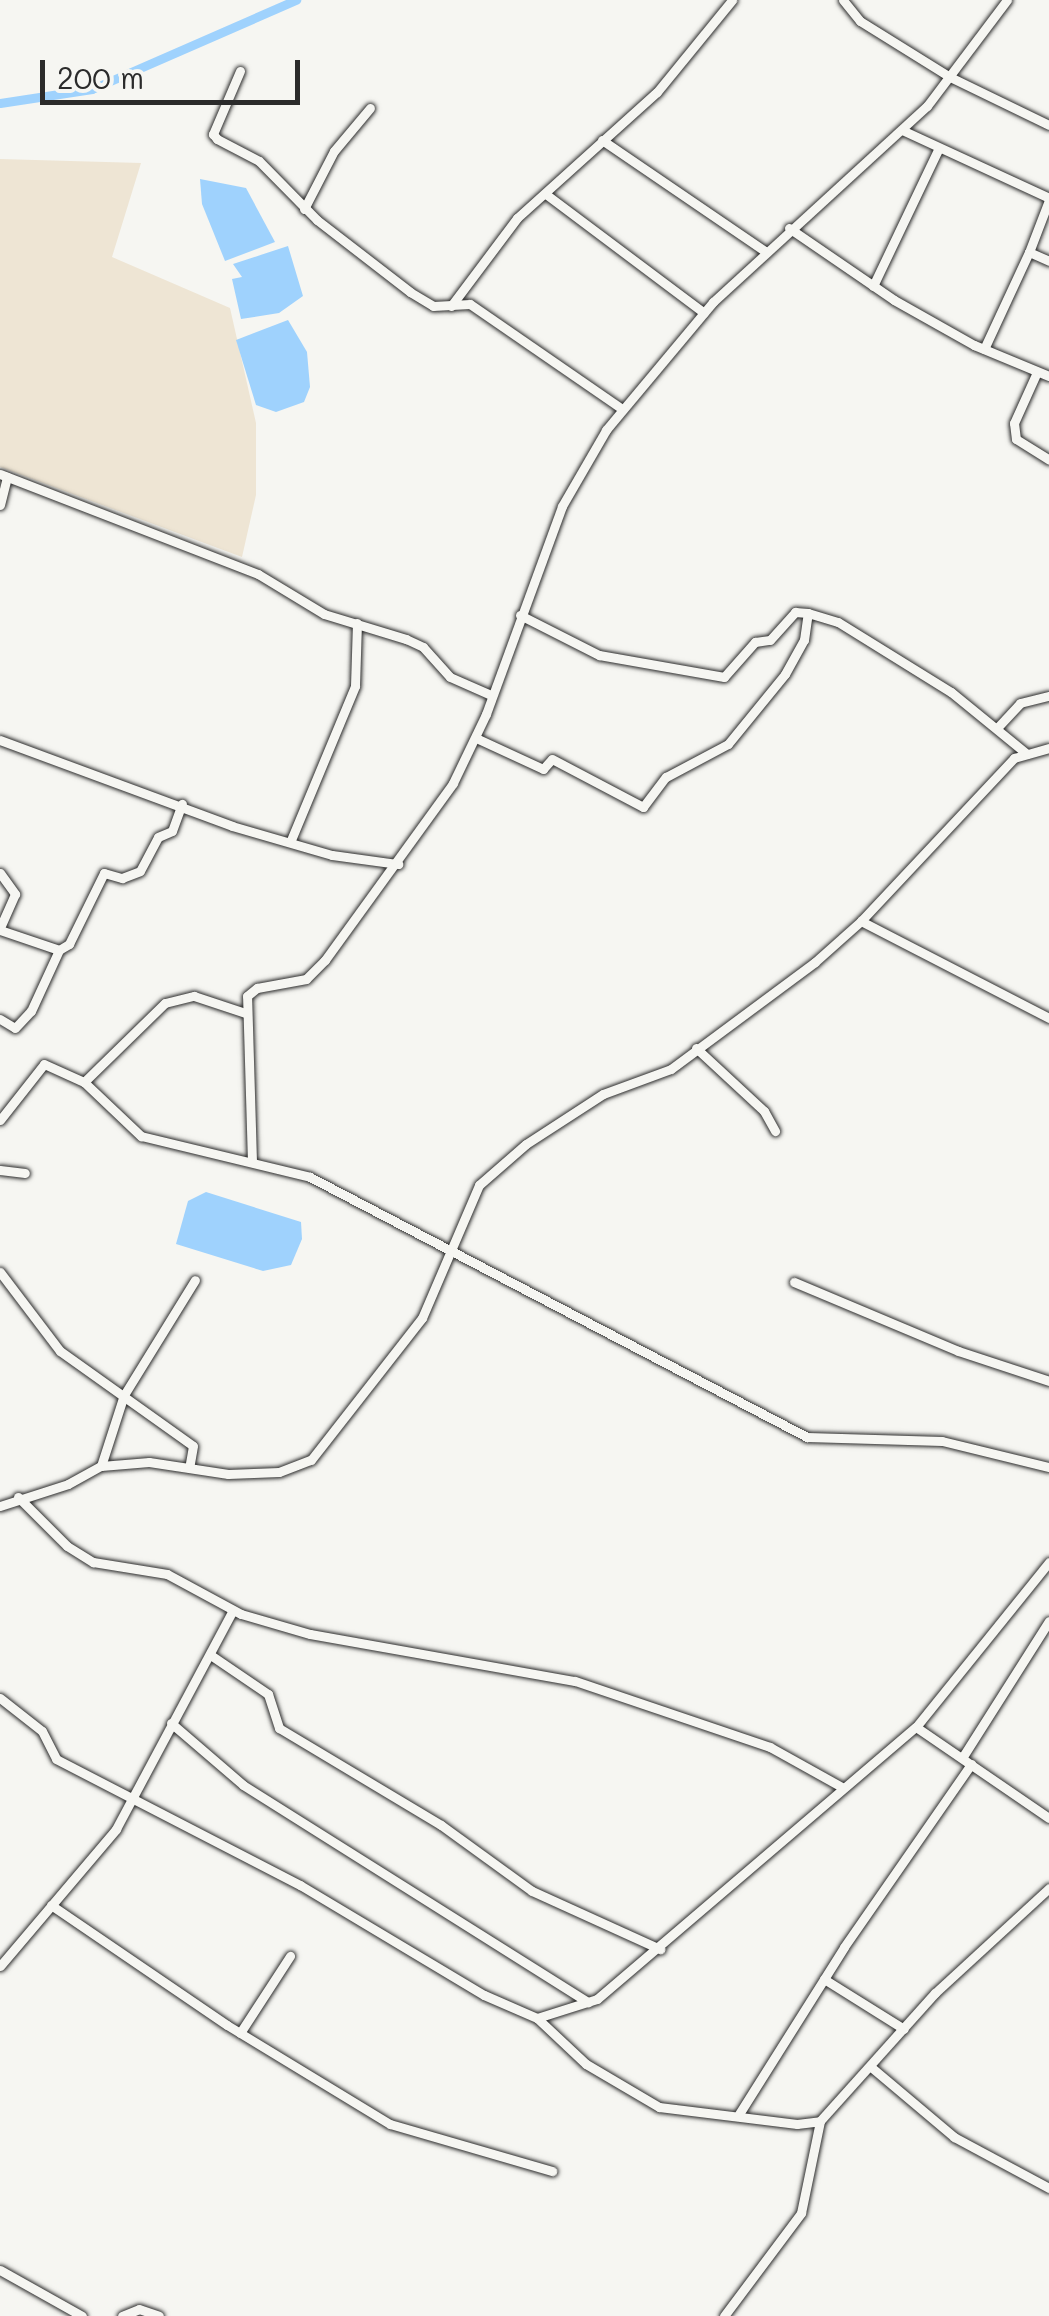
<!DOCTYPE html>
<style>
body{margin:0}
#map{position:relative;width:1049px;height:2316px;overflow:hidden;background:#f6f6f2;font-family:Mali,sans-serif}
div>[style]{position:absolute}
.built>*{inset:0;background:#eee5d4}
.water>*{inset:0;background:#9fd2fd}
.canal>*{height:9px;margin:-4.5px;padding:0 4.5px;transform-origin:4.5px;border-radius:4.5px;background:#9fd2fd}
.roads{filter:drop-shadow(0 0 2px #2b2b2b) drop-shadow(0 0 2px #2b2b2b)}
.street>*{height:9px;margin:-4.5px;padding:0 4.5px;transform-origin:4.5px;border-radius:4.5px;background:#f6f6f2}
span{translate:-50% -50%;white-space:nowrap;text-align:center;line-height:1.15;-webkit-text-stroke:10px #f6f6f2;paint-order:stroke}
.scale{position:absolute;left:40px;top:60px;width:260px;height:45px;box-sizing:border-box;border:5px solid #2b2b2b;border-top:0;padding-left:12px;font-size:30px;line-height:35px;white-space:nowrap;color:#2b2b2b;-webkit-text-stroke:8px #f6f6f2;paint-order:stroke}
</style>
<div id="map">
<div class="built">
<div style="clip-path:polygon(0 159px,141px 163px,112px 257px,230px 308px,256px 423px,256px 495px,242px 557px,0 467px)"></div>
</div>
<div class="water">
<div style="clip-path:polygon(200px 179px,246px 188px,275px 242px,225px 261px,202px 204px)"></div>
<div style="clip-path:polygon(288px 246px,303px 296px,279px 313px,241px 319px,232px 279px,242px 277px,233px 264px)"></div>
<div style="clip-path:polygon(288px 320px,307px 352px,310px 387px,304px 402px,276px 412px,256px 405px,236px 340px)"></div>
<div style="clip-path:polygon(206px 1192px,301px 1222px,302px 1239px,291px 1265px,263px 1271px,176px 1244px,188px 1201px)"></div>
</div>
<div class="canal">
<div style="left:0;top:103px;width:93px;rotate:-8.7deg"></div>
<div style="left:92px;top:89px;width:223px;rotate:-23.6deg"></div>
</div>
<div class="roads">
<div class="street">
<div style="left:843px;top:0;width:27px;rotate:51deg"></div>
<div style="left:860px;top:21px;width:106px;rotate:31.9deg"></div>
<div style="left:950px;top:77px;width:110px;rotate:25.9deg"></div>
<div style="left:240px;top:71px;width:69px;rotate:113.2deg"></div>
<div style="left:213px;top:134px;width:6px;rotate:51deg"></div>
<div style="left:217px;top:139px;width:47px;rotate:27.6deg"></div>
<div style="left:259px;top:161px;width:83px;rotate:45.5deg"></div>
<div style="left:317px;top:220px;width:118px;rotate:37.7deg"></div>
<div style="left:410px;top:292px;width:27px;rotate:31deg"></div>
<div style="left:433px;top:306px;width:37px;rotate:-3deg"></div>
<div style="left:470px;top:304px;width:185px;rotate:34.6deg"></div>
<div style="left:902px;top:130px;width:162px;rotate:24.8deg"></div>
<div style="left:602px;top:140px;width:197px;rotate:34.3deg"></div>
<div style="left:547px;top:195px;width:196px;rotate:36.9deg"></div>
<div style="left:1049px;top:200px;width:56px;rotate:111deg"></div>
<div style="left:1029px;top:252px;width:22px;rotate:24deg"></div>
<div style="left:304px;top:209px;width:65px;rotate:-62.7deg"></div>
<div style="left:334px;top:151px;width:56px;rotate:-50.1deg"></div>
<div style="left:789px;top:228px;width:127px;rotate:34.4deg"></div>
<div style="left:894px;top:300px;width:92px;rotate:29.4deg"></div>
<div style="left:974px;top:345px;width:81px;rotate:22.5deg"></div>
<div style="left:873px;top:286px;width:151px;rotate:-64.5deg"></div>
<div style="left:451px;top:306px;width:110px;rotate:-53.1deg"></div>
<div style="left:517px;top:218px;width:188px;rotate:-42deg"></div>
<div style="left:657px;top:92px;width:119px;rotate:-50.8deg"></div>
<div style="left:984px;top:349px;width:107px;rotate:-65.1deg"></div>
<div style="left:1037px;top:372px;width:56px;rotate:114.3deg"></div>
<div style="left:1014px;top:423px;width:16px;rotate:83deg"></div>
<div style="left:1016px;top:439px;width:39px;rotate:32deg"></div>
<div style="left:0;top:474px;width:277px;rotate:21.2deg"></div>
<div style="left:258px;top:574px;width:77px;rotate:31.2deg"></div>
<div style="left:324px;top:614px;width:86px;rotate:17deg"></div>
<div style="left:406px;top:639px;width:19px;rotate:25deg"></div>
<div style="left:423px;top:647px;width:40px;rotate:48deg"></div>
<div style="left:450px;top:677px;width:45px;rotate:23.7deg"></div>
<div style="left:0;top:505px;width:29px;rotate:-76deg"></div>
<div style="left:520px;top:615px;width:89px;rotate:26.9deg"></div>
<div style="left:599px;top:655px;width:127px;rotate:10deg"></div>
<div style="left:724px;top:677px;width:47px;rotate:-48.5deg"></div>
<div style="left:755px;top:642px;width:15px;rotate:-8deg"></div>
<div style="left:770px;top:640px;width:38px;rotate:-48deg"></div>
<div style="left:795px;top:612px;width:13px;rotate:4deg"></div>
<div style="left:808px;top:613px;width:31px;rotate:17deg"></div>
<div style="left:838px;top:622px;width:133px;rotate:31.8deg"></div>
<div style="left:951px;top:692px;width:98px;rotate:39.2deg"></div>
<div style="left:997px;top:728px;width:34px;rotate:-47deg"></div>
<div style="left:1020px;top:703px;width:30px;rotate:-14deg"></div>
<div style="left:476px;top:738px;width:74px;rotate:24.8deg"></div>
<div style="left:543px;top:769px;width:13px;rotate:-48deg"></div>
<div style="left:552px;top:759px;width:103px;rotate:27.8deg"></div>
<div style="left:643px;top:807px;width:38px;rotate:-53deg"></div>
<div style="left:666px;top:777px;width:70px;rotate:-28deg"></div>
<div style="left:728px;top:744px;width:90px;rotate:-50.8deg"></div>
<div style="left:785px;top:674px;width:39px;rotate:-61deg"></div>
<div style="left:804px;top:640px;width:27px;rotate:-82deg"></div>
<div style="left:0;top:740px;width:247px;rotate:20.3deg"></div>
<div style="left:232px;top:826px;width:104px;rotate:16.2deg"></div>
<div style="left:332px;top:855px;width:67px;rotate:7.8deg"></div>
<div style="left:291px;top:840px;width:167px;rotate:-67.4deg"></div>
<div style="left:355px;top:686px;width:63px;rotate:-88.2deg"></div>
<div style="left:0;top:873px;width:26px;rotate:54deg"></div>
<div style="left:15px;top:894px;width:37px;rotate:114deg"></div>
<div style="left:861px;top:921px;width:212px;rotate:27.3deg"></div>
<div style="left:0;top:930px;width:62px;rotate:18.7deg"></div>
<div style="left:59px;top:950px;width:12px;rotate:-31deg"></div>
<div style="left:69px;top:944px;width:79px;rotate:-63.8deg"></div>
<div style="left:104px;top:873px;width:19px;rotate:16deg"></div>
<div style="left:122px;top:878px;width:19px;rotate:-21deg"></div>
<div style="left:140px;top:871px;width:38px;rotate:-62deg"></div>
<div style="left:158px;top:837px;width:15px;rotate:-23deg"></div>
<div style="left:172px;top:831px;width:29px;rotate:-70deg"></div>
<div style="left:0;top:1019px;width:17px;rotate:31deg"></div>
<div style="left:15px;top:1028px;width:23px;rotate:-47deg"></div>
<div style="left:31px;top:1011px;width:67px;rotate:-65.3deg"></div>
<div style="left:696px;top:1048px;width:93px;rotate:42.8deg"></div>
<div style="left:764px;top:1111px;width:23px;rotate:61deg"></div>
<div style="left:84px;top:1082px;width:79px;rotate:43.5deg"></div>
<div style="left:141px;top:1136px;width:174px;rotate:13.6deg"></div>
<div style="left:310px;top:1177px;width:561px;rotate:27.62deg"></div>
<div style="left:807px;top:1437px;width:135px;rotate:1.7deg"></div>
<div style="left:942px;top:1441px;width:110px;rotate:13.7deg"></div>
<div style="left:0;top:1120px;width:71px;rotate:-51.8deg"></div>
<div style="left:44px;top:1064px;width:44px;rotate:24.2deg"></div>
<div style="left:84px;top:1082px;width:113px;rotate:-44.3deg"></div>
<div style="left:165px;top:1003px;width:30px;rotate:-14deg"></div>
<div style="left:194px;top:996px;width:54px;rotate:18.4deg"></div>
<div style="left:252px;top:1162px;width:166px;rotate:-91.7deg"></div>
<div style="left:247px;top:996px;width:13px;rotate:-39deg"></div>
<div style="left:257px;top:988px;width:50px;rotate:-10.4deg"></div>
<div style="left:306px;top:979px;width:27px;rotate:-45deg"></div>
<div style="left:325px;top:960px;width:218px;rotate:-54.1deg"></div>
<div style="left:453px;top:783px;width:76px;rotate:-64.4deg"></div>
<div style="left:486px;top:714px;width:221px;rotate:-69.9deg"></div>
<div style="left:562px;top:506px;width:88px;rotate:-59.9deg"></div>
<div style="left:606px;top:430px;width:167px;rotate:-50.1deg"></div>
<div style="left:713px;top:302px;width:290px;rotate:-42.5deg"></div>
<div style="left:927px;top:106px;width:133px;rotate:-53deg"></div>
<div style="left:0;top:1170px;width:25px;rotate:7deg"></div>
<div style="left:0;top:1272px;width:99px;rotate:52.8deg"></div>
<div style="left:60px;top:1351px;width:163px;rotate:35.5deg"></div>
<div style="left:193px;top:1446px;width:22px;rotate:100deg"></div>
<div style="left:794px;top:1282px;width:178px;rotate:22.8deg"></div>
<div style="left:958px;top:1351px;width:96px;rotate:18.2deg"></div>
<div style="left:101px;top:1466px;width:75px;rotate:-72.1deg"></div>
<div style="left:124px;top:1395px;width:135px;rotate:-58.3deg"></div>
<div style="left:18px;top:1497px;width:69px;rotate:45deg"></div>
<div style="left:67px;top:1546px;width:31px;rotate:32deg"></div>
<div style="left:93px;top:1562px;width:75px;rotate:9.2deg"></div>
<div style="left:167px;top:1574px;width:84px;rotate:28.4deg"></div>
<div style="left:241px;top:1614px;width:72px;rotate:16.2deg"></div>
<div style="left:310px;top:1634px;width:269px;rotate:10.1deg"></div>
<div style="left:575px;top:1681px;width:206px;rotate:18.7deg"></div>
<div style="left:770px;top:1747px;width:82px;rotate:29.1deg"></div>
<div style="left:0;top:1506px;width:71px;rotate:-17.9deg"></div>
<div style="left:68px;top:1484px;width:38px;rotate:-29deg"></div>
<div style="left:101px;top:1466px;width:48px;rotate:-4.8deg"></div>
<div style="left:149px;top:1462px;width:80px;rotate:8.6deg"></div>
<div style="left:228px;top:1474px;width:51px;rotate:-2.2deg"></div>
<div style="left:279px;top:1472px;width:34px;rotate:-21deg"></div>
<div style="left:311px;top:1460px;width:180px;rotate:-52deg"></div>
<div style="left:422px;top:1318px;width:145px;rotate:-66.8deg"></div>
<div style="left:479px;top:1185px;width:62px;rotate:-41.1deg"></div>
<div style="left:526px;top:1144px;width:92px;rotate:-33deg"></div>
<div style="left:603px;top:1094px;width:72px;rotate:-20.2deg"></div>
<div style="left:671px;top:1069px;width:179px;rotate:-36.6deg"></div>
<div style="left:815px;top:962px;width:62px;rotate:-41.7deg"></div>
<div style="left:861px;top:921px;width:224px;rotate:-46.8deg"></div>
<div style="left:1014px;top:758px;width:36px;rotate:-16deg"></div>
<div style="left:212px;top:1656px;width:68px;rotate:34.2deg"></div>
<div style="left:268px;top:1694px;width:36px;rotate:72deg"></div>
<div style="left:279px;top:1728px;width:189px;rotate:30.9deg"></div>
<div style="left:441px;top:1825px;width:112px;rotate:36deg"></div>
<div style="left:532px;top:1891px;width:141px;rotate:24.4deg"></div>
<div style="left:0;top:1698px;width:53px;rotate:38.2deg"></div>
<div style="left:42px;top:1731px;width:31px;rotate:63deg"></div>
<div style="left:56px;top:1759px;width:275px;rotate:27.3deg"></div>
<div style="left:300px;top:1885px;width:214px;rotate:30.9deg"></div>
<div style="left:484px;top:1995px;width:58px;rotate:23.5deg"></div>
<div style="left:537px;top:2018px;width:67px;rotate:43.2deg"></div>
<div style="left:586px;top:2064px;width:85px;rotate:30.5deg"></div>
<div style="left:659px;top:2107px;width:139px;rotate:7deg"></div>
<div style="left:797px;top:2124px;width:23px;rotate:-7deg"></div>
<div style="left:171px;top:1723px;width:95px;rotate:40.7deg"></div>
<div style="left:243px;top:1785px;width:408px;rotate:32.2deg"></div>
<div style="left:916px;top:1727px;width:161px;rotate:34.4deg"></div>
<div style="left:962px;top:1758px;width:162px;rotate:-57.6deg"></div>
<div style="left:51px;top:1905px;width:213px;rotate:34.3deg"></div>
<div style="left:227px;top:2025px;width:191px;rotate:31.3deg"></div>
<div style="left:390px;top:2124px;width:169px;rotate:16.2deg"></div>
<div style="left:0;top:1966px;width:180px;rotate:-49.7deg"></div>
<div style="left:116px;top:1829px;width:248px;rotate:-61.9deg"></div>
<div style="left:824px;top:1979px;width:94px;rotate:32deg"></div>
<div style="left:537px;top:2018px;width:63px;rotate:-17.6deg"></div>
<div style="left:597px;top:1999px;width:419px;rotate:-40.5deg"></div>
<div style="left:916px;top:1727px;width:212px;rotate:-51.1deg"></div>
<div style="left:240px;top:2033px;width:92px;rotate:-57deg"></div>
<div style="left:871px;top:2067px;width:109px;rotate:40.1deg"></div>
<div style="left:954px;top:2137px;width:108px;rotate:28.2deg"></div>
<div style="left:739px;top:2114px;width:197px;rotate:-57.8deg"></div>
<div style="left:844px;top:1947px;width:223px;rotate:-55.2deg"></div>
<div style="left:0;top:2270px;width:94px;rotate:29.3deg"></div>
<div style="left:122px;top:2316px;width:18px;rotate:-22deg"></div>
<div style="left:139px;top:2309px;width:21px;rotate:19deg"></div>
<div style="left:724px;top:2316px;width:129px;rotate:-53.2deg"></div>
<div style="left:801px;top:2213px;width:94px;rotate:-78.3deg"></div>
<div style="left:820px;top:2121px;width:172px;rotate:-48.1deg"></div>
<div style="left:935px;top:1993px;width:155px;rotate:-42.6deg"></div>
</div>
</div>
<div class="scale">200 m</div>
</div>
